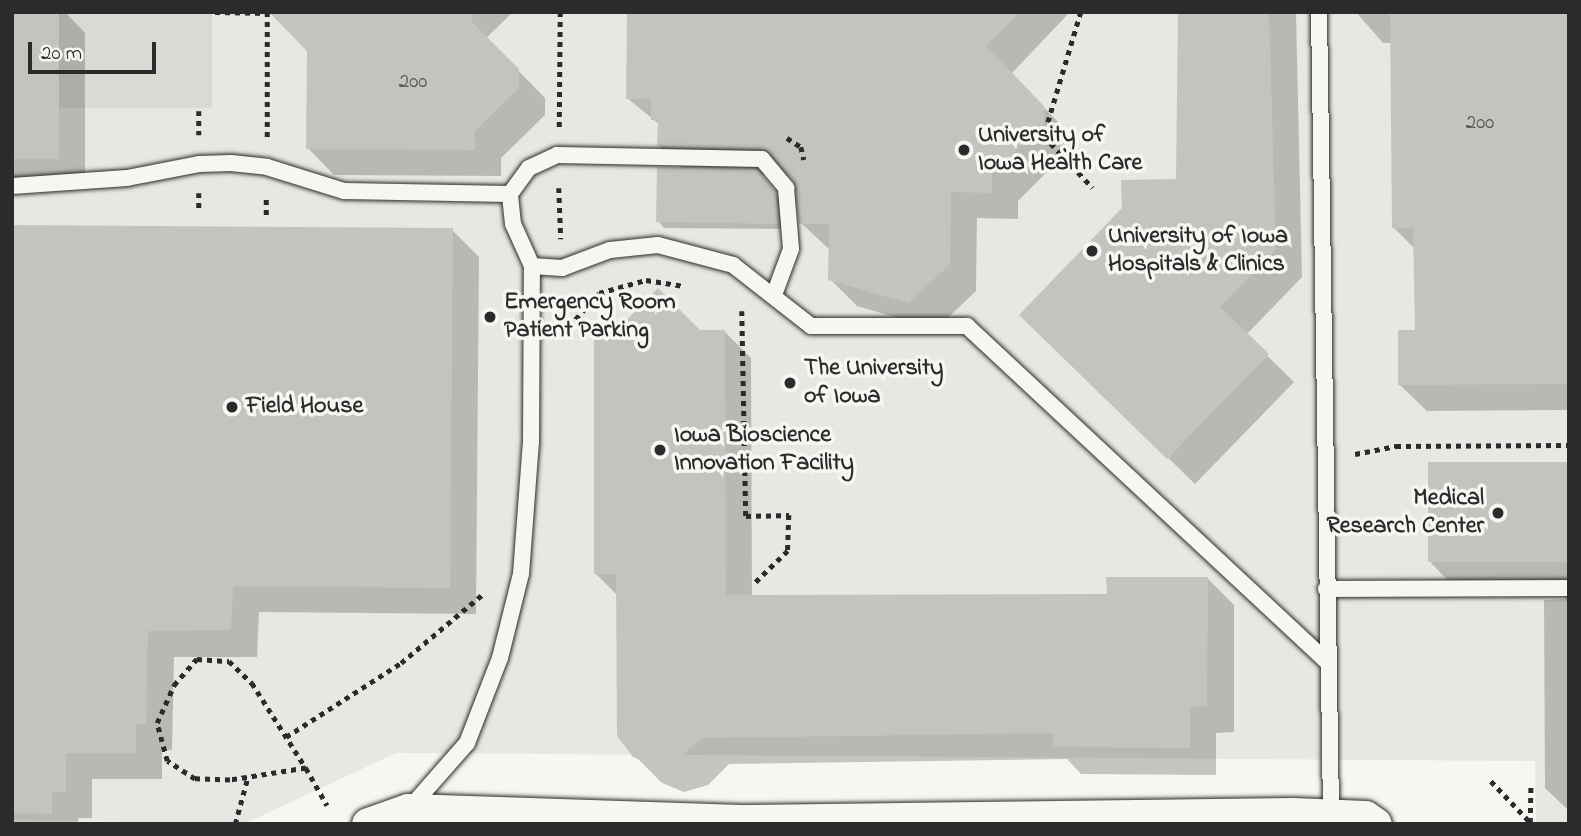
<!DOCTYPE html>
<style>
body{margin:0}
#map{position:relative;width:1581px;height:836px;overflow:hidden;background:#f6f6f2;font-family:"Indie Flower",sans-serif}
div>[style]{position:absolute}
.built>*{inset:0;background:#e7e7e3}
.green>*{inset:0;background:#d9d9d5;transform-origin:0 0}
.shadow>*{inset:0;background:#0003}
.building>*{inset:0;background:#c3c3c0;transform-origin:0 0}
.path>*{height:4.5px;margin-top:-2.25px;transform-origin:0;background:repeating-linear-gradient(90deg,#2b2b2b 0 5px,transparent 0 10px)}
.roads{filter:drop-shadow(0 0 2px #2b2b2b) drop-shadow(0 0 2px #2b2b2b)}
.lane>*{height:16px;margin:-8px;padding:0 8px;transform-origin:8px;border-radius:8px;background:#f6f6f2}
.street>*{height:33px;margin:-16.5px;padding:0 16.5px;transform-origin:16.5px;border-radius:16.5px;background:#f6f6f2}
.dots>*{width:19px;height:19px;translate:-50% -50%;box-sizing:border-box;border:4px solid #f6f6f2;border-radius:50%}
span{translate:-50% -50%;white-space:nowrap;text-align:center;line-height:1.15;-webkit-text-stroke:7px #f6f6f2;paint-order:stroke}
.number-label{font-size:21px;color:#515150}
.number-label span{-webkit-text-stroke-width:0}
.poi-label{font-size:24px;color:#2b2b2b;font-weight:700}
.left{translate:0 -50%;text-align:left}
.right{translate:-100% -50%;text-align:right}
.frame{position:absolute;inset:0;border:14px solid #2b2b2b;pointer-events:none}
.scale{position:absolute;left:28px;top:42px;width:128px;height:32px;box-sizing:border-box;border:4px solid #2b2b2b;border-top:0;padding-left:9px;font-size:21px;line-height:24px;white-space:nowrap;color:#2b2b2b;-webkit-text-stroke:5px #f6f6f2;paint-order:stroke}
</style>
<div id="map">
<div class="built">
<div style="clip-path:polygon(12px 12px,1569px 12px,1569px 824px,1536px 824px,1535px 761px,396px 753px,244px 824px,12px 820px)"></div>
</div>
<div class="green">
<div style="left:59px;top:12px;width:153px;height:96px"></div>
</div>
<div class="shadow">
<div style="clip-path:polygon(12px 12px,65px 12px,85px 33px,85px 185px,12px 185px)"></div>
<div style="clip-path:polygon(278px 12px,513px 12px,486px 38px,545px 98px,545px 115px,501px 158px,501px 176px,334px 175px,308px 148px,309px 50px)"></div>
<div style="clip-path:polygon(628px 12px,1070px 12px,1011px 74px,1070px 134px,1070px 149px,1018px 201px,1018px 219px,977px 218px,976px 291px,936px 329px,857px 306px,830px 279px,830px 250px,801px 223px,796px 181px,791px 176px,760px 175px,782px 200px,784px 229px,664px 228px,658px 221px,683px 170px,659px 146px,659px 124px,627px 98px)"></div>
<div style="clip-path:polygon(1180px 12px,1296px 12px,1302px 277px,1246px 335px,1294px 382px,1195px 484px,1048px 341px,1178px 181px)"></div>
<div style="clip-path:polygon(1356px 12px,1569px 12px,1569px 410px,1427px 411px,1400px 385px,1416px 332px,1415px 249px,1394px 228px,1392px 43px,1383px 43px)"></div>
<div style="clip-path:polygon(12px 226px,452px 230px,479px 257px,476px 614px,259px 612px,257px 657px,174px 657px,172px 750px,162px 750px,162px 779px,92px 779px,92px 818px,78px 818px,78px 824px,12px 824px)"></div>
<div style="clip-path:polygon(699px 332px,725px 332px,751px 358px,752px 596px,1109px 595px,1207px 578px,1234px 605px,1234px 732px,1216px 733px,1216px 775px,1081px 774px,1067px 759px,729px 764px,708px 785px,684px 792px,662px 783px,635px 756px,618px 596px,596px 574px)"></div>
<div style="clip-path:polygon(1569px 463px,1569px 811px,1545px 788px,1544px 600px,1566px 599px,1555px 588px,1457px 590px,1431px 563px)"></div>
</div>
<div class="building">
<div style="left:12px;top:12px;width:47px;height:147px"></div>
<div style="clip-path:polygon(269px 12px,473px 12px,472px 22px,519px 69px,519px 88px,475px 131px,475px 150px,306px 149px,307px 51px)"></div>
<div style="clip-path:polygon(627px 12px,1020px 12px,986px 46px,1044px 106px,1044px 123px,992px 174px,992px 193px,951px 192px,950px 264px,909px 303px,828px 280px,829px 224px,799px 224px,794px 182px,767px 150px,657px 146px,658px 120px,651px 120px,651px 99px,626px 99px)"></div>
<div style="clip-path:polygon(1178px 12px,1269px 12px,1276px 250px,1220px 307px,1269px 354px,1167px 459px,1019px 315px,1122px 208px,1121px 180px,1176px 179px)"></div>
<div style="clip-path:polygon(1390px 12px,1569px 12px,1569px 384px,1398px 385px,1398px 330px,1415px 330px,1413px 228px,1392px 228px)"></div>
<div style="clip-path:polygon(657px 167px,757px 169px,776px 192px,778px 224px,656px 222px)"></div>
<div style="clip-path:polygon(12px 225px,453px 228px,450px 588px,233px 586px,231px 630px,148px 631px,146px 724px,136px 724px,136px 753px,66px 753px,66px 792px,52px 792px,52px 814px,12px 813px)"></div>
<div style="clip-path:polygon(658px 288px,700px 330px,725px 330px,726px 595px,1107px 594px,1106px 577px,1208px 577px,1207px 706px,1190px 707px,1190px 748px,1053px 747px,1053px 733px,702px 738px,673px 763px,656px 766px,633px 757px,617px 736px,616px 574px,594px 574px,594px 330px,617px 330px)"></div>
<div style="left:1569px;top:462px;width:100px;height:141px;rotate:90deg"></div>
</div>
<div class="path">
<div style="left:215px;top:12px;width:52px;rotate:1.1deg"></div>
<div style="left:1081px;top:12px;width:129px;rotate:106.6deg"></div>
<div style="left:1044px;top:136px;width:71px;rotate:46.7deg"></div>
<div style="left:199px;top:111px;width:24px;rotate:90deg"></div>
<div style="left:559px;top:127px;width:115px;rotate:-89.5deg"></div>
<div style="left:267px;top:137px;width:125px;rotate:-90deg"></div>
<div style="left:787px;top:138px;width:17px;rotate:33deg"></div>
<div style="left:801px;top:147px;width:13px;rotate:77deg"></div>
<div style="left:559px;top:188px;width:51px;rotate:87.8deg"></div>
<div style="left:199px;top:193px;width:17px;rotate:90deg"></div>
<div style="left:266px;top:215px;width:16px;rotate:-90deg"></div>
<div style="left:742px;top:311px;width:205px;rotate:88.9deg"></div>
<div style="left:746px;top:516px;width:43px;rotate:-1.3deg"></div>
<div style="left:789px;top:515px;width:36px;rotate:92deg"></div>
<div style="left:788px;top:551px;width:46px;rotate:135.9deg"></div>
<div style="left:562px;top:334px;width:55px;rotate:-47.9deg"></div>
<div style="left:599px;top:293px;width:49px;rotate:-15.5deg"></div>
<div style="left:646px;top:280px;width:37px;rotate:9deg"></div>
<div style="left:1355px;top:454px;width:42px;rotate:-11deg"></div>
<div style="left:1396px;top:446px;width:173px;rotate:-0.3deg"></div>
<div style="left:286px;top:737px;width:137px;rotate:-32.8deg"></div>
<div style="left:401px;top:663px;width:109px;rotate:-40.1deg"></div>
<div style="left:306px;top:768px;width:77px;rotate:171deg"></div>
<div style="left:230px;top:780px;width:35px;rotate:-178deg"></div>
<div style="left:195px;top:779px;width:33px;rotate:-147deg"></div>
<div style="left:167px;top:761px;width:39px;rotate:-105deg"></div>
<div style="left:157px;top:723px;width:42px;rotate:-65.9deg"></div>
<div style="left:174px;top:685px;width:35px;rotate:-49deg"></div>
<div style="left:197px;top:659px;width:32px;rotate:4deg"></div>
<div style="left:229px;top:661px;width:32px;rotate:44deg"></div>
<div style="left:252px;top:683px;width:101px;rotate:57.6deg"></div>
<div style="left:306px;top:768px;width:43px;rotate:60.4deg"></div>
<div style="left:1491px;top:781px;width:57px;rotate:46.4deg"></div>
<div style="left:1530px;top:823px;width:39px;rotate:-89deg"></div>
<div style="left:235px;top:824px;width:50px;rotate:-74.8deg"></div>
</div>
<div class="roads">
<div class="lane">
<div style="left:1319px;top:12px;width:802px;rotate:89.14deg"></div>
<div style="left:12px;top:186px;width:115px;rotate:-4deg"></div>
<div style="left:127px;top:178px;width:73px;rotate:-11deg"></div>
<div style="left:199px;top:164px;width:32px;rotate:-2deg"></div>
<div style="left:231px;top:163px;width:36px;rotate:6deg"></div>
<div style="left:267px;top:167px;width:81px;rotate:17.3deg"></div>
<div style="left:344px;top:191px;width:166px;rotate:1deg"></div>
<div style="left:532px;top:266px;width:46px;rotate:-114.3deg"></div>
<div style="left:513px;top:224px;width:30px;rotate:-96deg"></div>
<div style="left:510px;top:194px;width:32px;rotate:-54deg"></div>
<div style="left:529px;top:168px;width:31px;rotate:-25deg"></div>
<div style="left:557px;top:155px;width:205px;rotate:1.1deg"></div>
<div style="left:762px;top:159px;width:38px;rotate:50deg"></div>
<div style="left:786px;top:188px;width:61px;rotate:85.3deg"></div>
<div style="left:791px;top:249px;width:49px;rotate:110.3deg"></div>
<div style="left:1326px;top:589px;width:243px;rotate:-0.2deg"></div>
<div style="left:409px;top:809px;width:88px;rotate:-48.7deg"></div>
<div style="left:467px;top:743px;width:91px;rotate:-68.8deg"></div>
<div style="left:500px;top:658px;width:87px;rotate:-76deg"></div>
<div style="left:521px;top:574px;width:132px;rotate:-85.7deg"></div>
<div style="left:531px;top:442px;width:176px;rotate:-89.7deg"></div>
<div style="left:532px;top:266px;width:30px;rotate:4deg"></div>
<div style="left:562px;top:268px;width:51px;rotate:-20.6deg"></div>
<div style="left:610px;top:250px;width:48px;rotate:-5.9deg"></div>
<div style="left:658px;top:245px;width:78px;rotate:14.9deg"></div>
<div style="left:733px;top:265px;width:99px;rotate:38deg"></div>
<div style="left:811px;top:326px;width:156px"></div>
<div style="left:967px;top:326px;width:492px;rotate:43deg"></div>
</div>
<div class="street">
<div style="left:368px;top:824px;width:42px;rotate:-19.3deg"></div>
<div style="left:408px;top:810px;width:340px;rotate:1.9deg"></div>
<div style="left:748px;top:821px;width:544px;rotate:-0.74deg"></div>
<div style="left:1292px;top:814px;width:73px;rotate:2.4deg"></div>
<div style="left:1365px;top:817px;width:12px;rotate:35deg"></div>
</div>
</div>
<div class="dots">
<div style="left:964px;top:150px;background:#2b2b2b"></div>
<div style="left:1092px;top:251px;background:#2b2b2b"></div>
<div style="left:490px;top:317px;background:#2b2b2b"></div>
<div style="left:790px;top:383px;background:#2b2b2b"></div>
<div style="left:232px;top:407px;background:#2b2b2b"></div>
<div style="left:660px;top:450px;background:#2b2b2b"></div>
<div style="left:1498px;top:513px;background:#2b2b2b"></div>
</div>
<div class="number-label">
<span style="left:413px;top:82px">200</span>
<span style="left:1480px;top:123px">200</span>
</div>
<div class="poi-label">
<span class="left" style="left:978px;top:150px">University of<br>Iowa Health Care</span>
<span class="left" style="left:1108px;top:251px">University of Iowa<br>Hospitals &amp; Clinics</span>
<span class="left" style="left:504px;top:317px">Emergency Room<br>Patient Parking</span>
<span class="left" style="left:804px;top:383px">The University<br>of Iowa</span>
<span class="left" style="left:246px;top:407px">Field House</span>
<span class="left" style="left:674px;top:450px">Iowa Bioscience<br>Innovation Facility</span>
<span class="right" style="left:1484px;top:513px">Medical<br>Research Center</span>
</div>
<div class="frame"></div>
<div class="scale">20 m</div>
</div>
